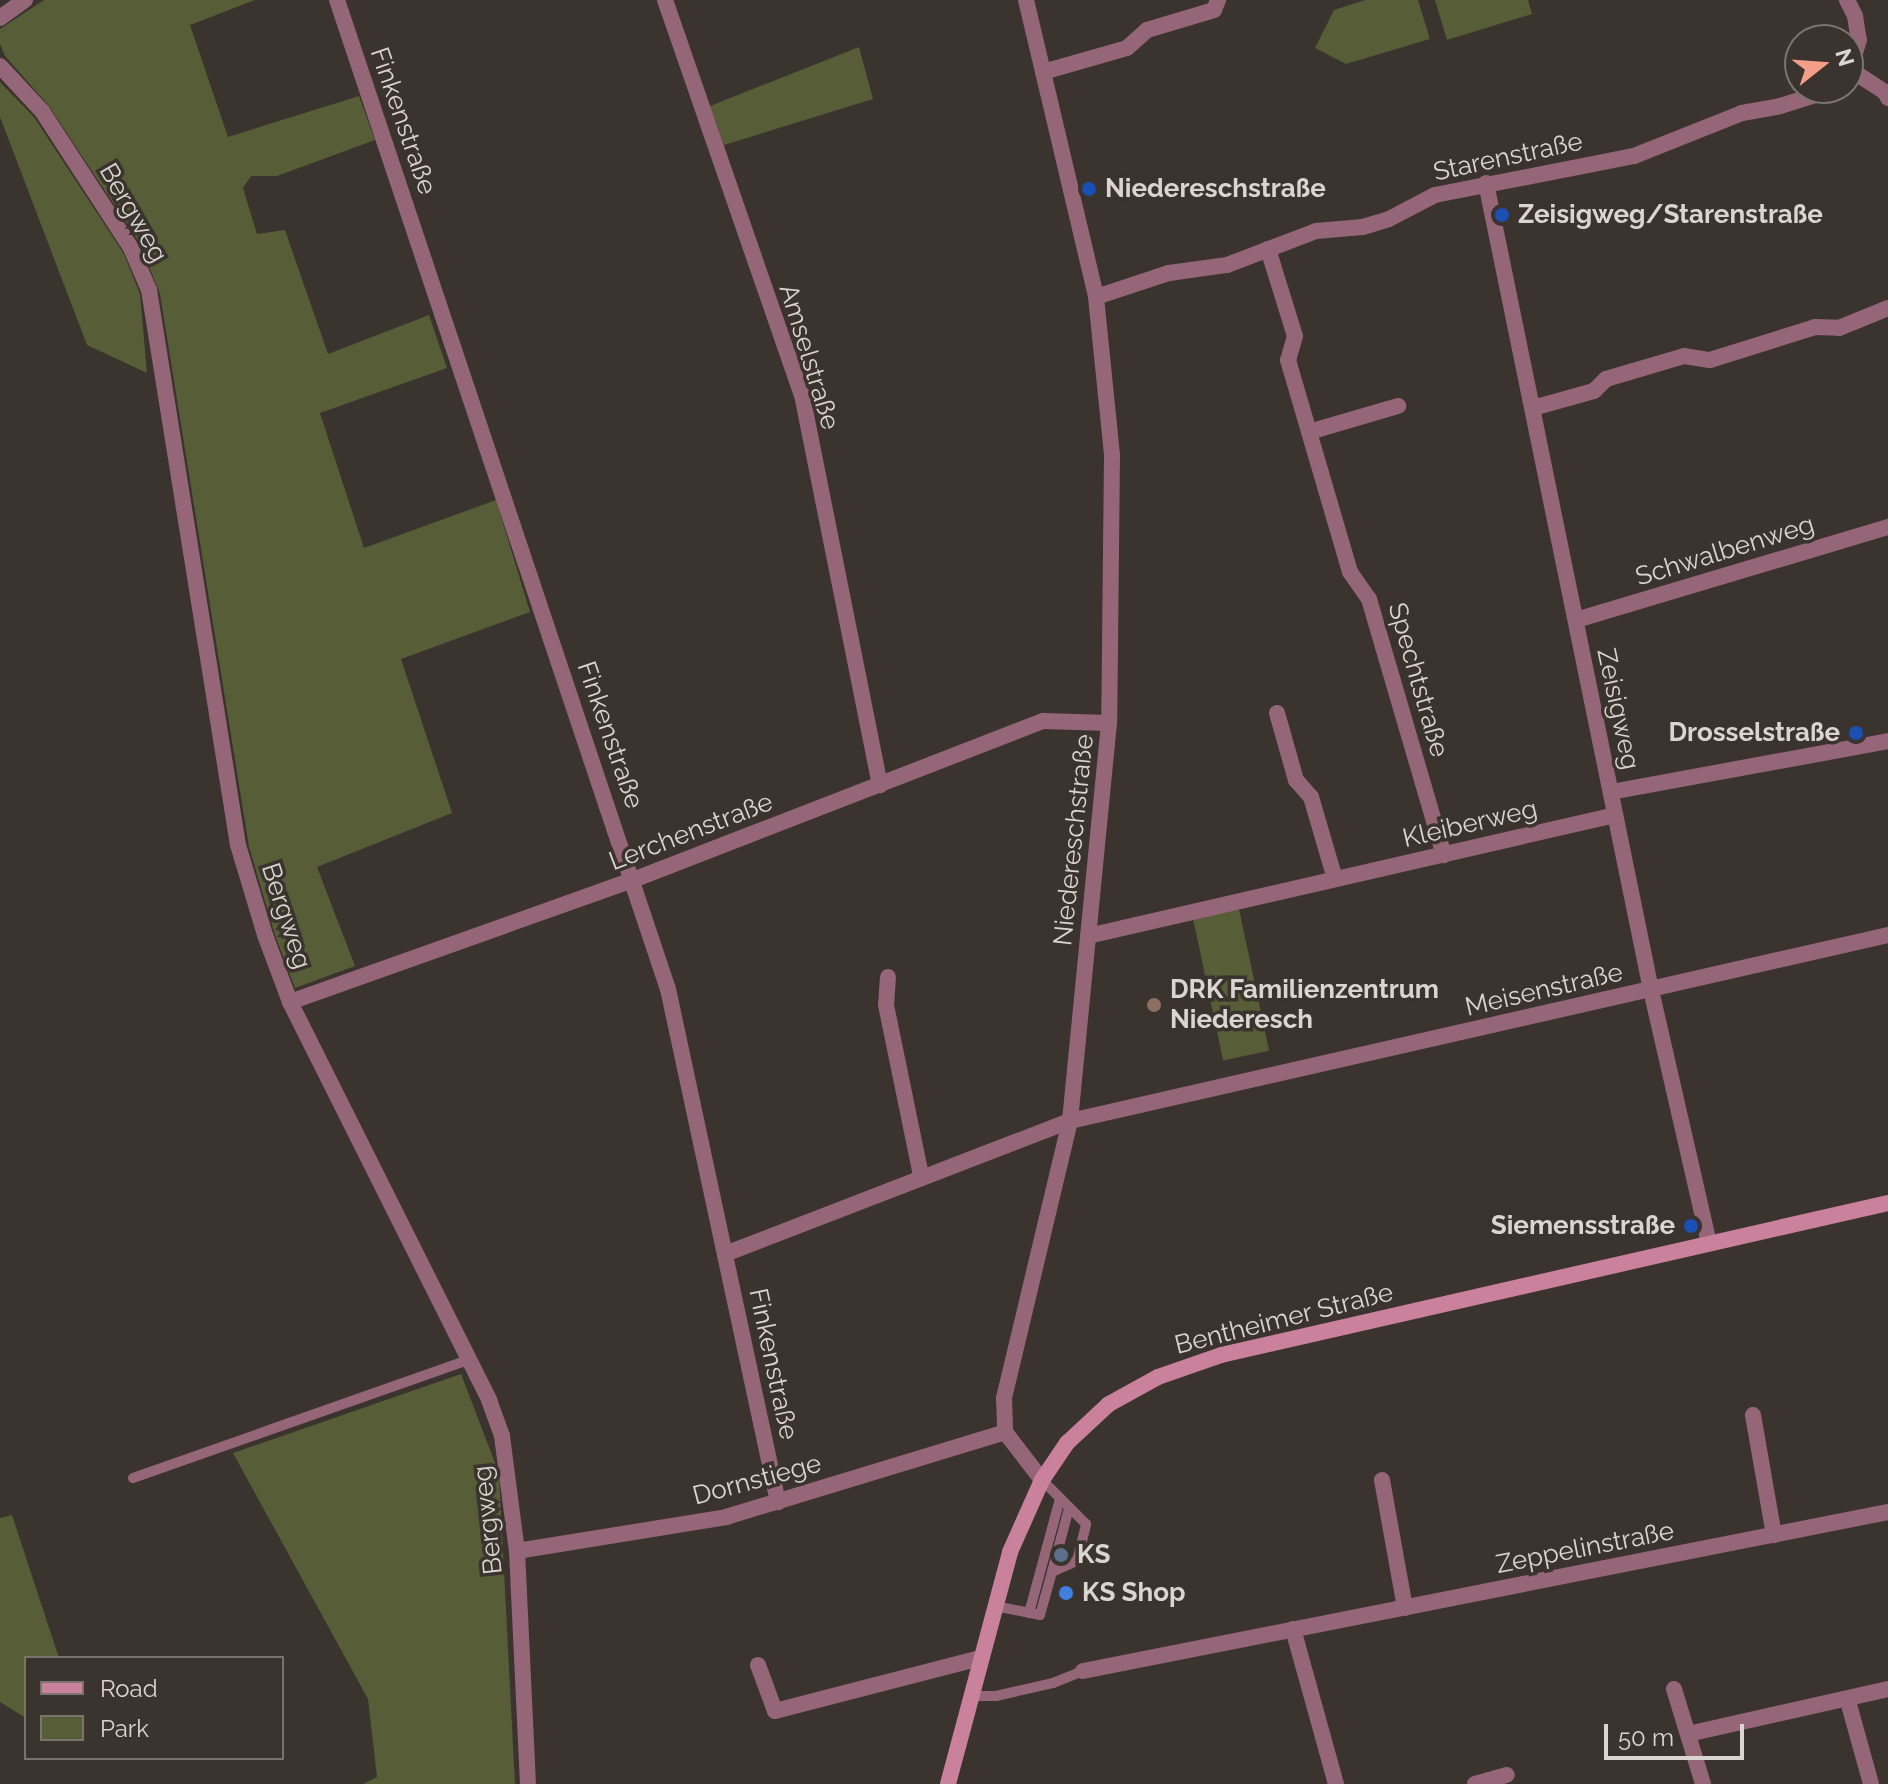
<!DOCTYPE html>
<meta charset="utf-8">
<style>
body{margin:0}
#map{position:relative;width:1888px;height:1784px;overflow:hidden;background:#3a332e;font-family:Raleway,sans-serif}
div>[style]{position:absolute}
.green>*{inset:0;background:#575d36;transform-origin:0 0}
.service>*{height:10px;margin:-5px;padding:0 5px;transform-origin:5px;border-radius:5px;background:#956677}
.minor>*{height:16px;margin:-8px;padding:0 8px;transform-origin:8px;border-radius:8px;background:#956677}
.secondary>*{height:16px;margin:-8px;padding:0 8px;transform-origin:8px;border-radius:8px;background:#ca819b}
.dots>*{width:22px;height:22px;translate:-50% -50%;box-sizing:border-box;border:4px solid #3a332e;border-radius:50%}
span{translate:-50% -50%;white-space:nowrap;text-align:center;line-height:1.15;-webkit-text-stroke:7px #3a332e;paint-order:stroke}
.street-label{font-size:26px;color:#dad5d1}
.poi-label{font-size:26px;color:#dad5d1;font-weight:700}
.left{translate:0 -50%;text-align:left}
.right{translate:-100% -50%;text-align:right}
.legend{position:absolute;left:24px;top:1656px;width:260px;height:104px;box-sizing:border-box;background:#3a332e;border:2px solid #7a746f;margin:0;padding:10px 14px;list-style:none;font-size:24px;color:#dad5d1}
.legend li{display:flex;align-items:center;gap:16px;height:40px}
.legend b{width:40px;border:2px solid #7a746f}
.north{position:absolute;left:1784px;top:24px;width:80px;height:80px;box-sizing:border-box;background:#3a332e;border:2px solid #7a746f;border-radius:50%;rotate:73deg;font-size:22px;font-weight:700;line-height:32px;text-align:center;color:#dad5d1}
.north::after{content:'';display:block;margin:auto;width:28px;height:36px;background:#f49e88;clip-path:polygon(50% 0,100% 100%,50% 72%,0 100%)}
.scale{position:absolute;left:1604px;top:1724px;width:140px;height:36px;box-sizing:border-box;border:4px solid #dad5d1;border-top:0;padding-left:10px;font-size:24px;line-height:28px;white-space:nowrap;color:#dad5d1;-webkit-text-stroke:6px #3a332e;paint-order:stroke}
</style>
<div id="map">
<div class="green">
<div style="clip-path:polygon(44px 0,255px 0,190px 25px,228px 137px,359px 96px,375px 140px,277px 176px,251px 176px,243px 188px,257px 234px,285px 230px,328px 354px,429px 315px,447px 368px,320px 413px,364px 548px,496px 500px,530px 612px,401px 659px,452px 813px,317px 867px,355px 966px,295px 988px,275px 935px,249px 847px,160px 294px,140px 244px,49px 106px,5px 56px,0 44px,0 29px)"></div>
<div style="clip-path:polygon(1365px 0,1418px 0,1430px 39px,1346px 64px,1315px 48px,1334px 10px)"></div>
<div style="clip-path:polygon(1435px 0,1528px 0,1532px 14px,1447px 40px)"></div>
<div style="clip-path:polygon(859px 47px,873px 99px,724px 145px,710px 106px)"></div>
<div style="clip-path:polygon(0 82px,34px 117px,124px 254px,140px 294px,147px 373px,87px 345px,0 117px)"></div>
<div style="left:1239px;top:909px;width:145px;height:47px;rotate:78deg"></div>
<div style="clip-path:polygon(461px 1374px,499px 1473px,515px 1784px,363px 1784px,377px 1777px,368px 1699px,233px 1453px)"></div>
<div style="clip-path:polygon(12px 1515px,59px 1658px,26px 1658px,26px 1718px,0 1702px,0 1518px)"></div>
</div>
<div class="service">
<div style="left:133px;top:1478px;width:356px;rotate:-19.4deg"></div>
<div style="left:1052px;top:1572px;width:66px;rotate:-75.1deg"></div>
<div style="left:995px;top:1606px;width:46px;rotate:11.3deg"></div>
<div style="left:1040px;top:1615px;width:45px;rotate:-74.4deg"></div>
<div style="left:1052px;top:1572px;width:27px;rotate:-24deg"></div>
<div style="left:1077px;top:1561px;width:38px;rotate:-76deg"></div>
<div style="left:1086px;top:1524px;width:62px;rotate:-135deg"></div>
<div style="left:1029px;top:1613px;width:118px;rotate:-74.8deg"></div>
<div style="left:971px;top:1696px;width:25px"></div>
<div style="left:996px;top:1696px;width:58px;rotate:-12.8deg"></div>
<div style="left:1053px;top:1683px;width:32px;rotate:-22deg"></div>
</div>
<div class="minor">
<div style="left:337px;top:0;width:1043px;rotate:71.5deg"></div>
<div style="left:668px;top:989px;width:525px;rotate:77.9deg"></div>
<div style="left:665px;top:0;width:418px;rotate:70.9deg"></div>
<div style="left:802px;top:395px;width:398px;rotate:78.7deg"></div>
<div style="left:1026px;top:0;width:305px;rotate:76.7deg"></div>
<div style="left:1096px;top:297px;width:159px;rotate:84.2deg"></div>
<div style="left:1112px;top:455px;width:268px;rotate:90.6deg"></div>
<div style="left:1109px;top:723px;width:400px;rotate:95.6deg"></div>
<div style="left:1070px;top:1121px;width:285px;rotate:103.4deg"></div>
<div style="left:1004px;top:1398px;width:34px;rotate:88deg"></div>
<div style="left:1005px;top:1432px;width:61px;rotate:52.4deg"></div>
<div style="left:1847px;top:0;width:18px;rotate:63deg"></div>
<div style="left:1855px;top:16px;width:24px;rotate:81deg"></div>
<div style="left:1859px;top:40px;width:39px;rotate:107deg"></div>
<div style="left:0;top:18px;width:31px;rotate:-36deg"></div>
<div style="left:0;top:66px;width:62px;rotate:47deg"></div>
<div style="left:42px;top:111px;width:163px;rotate:57deg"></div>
<div style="left:131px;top:248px;width:46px;rotate:66.8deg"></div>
<div style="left:149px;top:290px;width:562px;rotate:80.89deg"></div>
<div style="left:238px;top:845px;width:94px;rotate:73.3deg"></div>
<div style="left:265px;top:935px;width:72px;rotate:69.5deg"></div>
<div style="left:290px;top:1002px;width:445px;rotate:63.4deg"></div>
<div style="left:489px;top:1400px;width:38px;rotate:70deg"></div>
<div style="left:502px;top:1436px;width:116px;rotate:82.6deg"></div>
<div style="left:517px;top:1551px;width:233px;rotate:87.3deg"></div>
<div style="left:1851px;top:70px;width:40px;rotate:32.9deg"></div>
<div style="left:1885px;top:92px;width:7px;rotate:63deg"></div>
<div style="left:1043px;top:72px;width:87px;rotate:-15.9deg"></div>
<div style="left:1127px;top:48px;width:27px;rotate:-42deg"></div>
<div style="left:1147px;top:30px;width:70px;rotate:-16.6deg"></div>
<div style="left:1214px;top:10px;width:11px;rotate:-68deg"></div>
<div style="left:1486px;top:183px;width:824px;rotate:78.44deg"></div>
<div style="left:1651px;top:990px;width:260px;rotate:77.1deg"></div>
<div style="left:1268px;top:249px;width:91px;rotate:72.8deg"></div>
<div style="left:1295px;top:336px;width:25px;rotate:106deg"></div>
<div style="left:1288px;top:360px;width:221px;rotate:73.7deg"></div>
<div style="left:1350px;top:572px;width:33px;rotate:55deg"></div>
<div style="left:1369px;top:599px;width:267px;rotate:73.7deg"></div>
<div style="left:1096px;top:297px;width:77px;rotate:-18.2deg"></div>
<div style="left:1169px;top:273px;width:59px;rotate:-7.9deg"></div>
<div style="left:1227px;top:265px;width:95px;rotate:-20.9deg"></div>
<div style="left:1316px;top:231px;width:47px;rotate:-4.9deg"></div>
<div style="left:1363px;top:227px;width:27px;rotate:-17deg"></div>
<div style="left:1389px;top:219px;width:52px;rotate:-27.6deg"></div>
<div style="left:1435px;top:195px;width:203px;rotate:-11.1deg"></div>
<div style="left:1634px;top:156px;width:116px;rotate:-21.7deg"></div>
<div style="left:1742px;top:113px;width:39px;rotate:-10deg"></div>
<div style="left:1780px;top:106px;width:61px;rotate:-17.2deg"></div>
<div style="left:1533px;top:408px;width:63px;rotate:-15.6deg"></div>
<div style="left:1594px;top:391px;width:17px;rotate:-45deg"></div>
<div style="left:1606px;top:379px;width:81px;rotate:-16.4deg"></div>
<div style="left:1684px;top:356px;width:26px;rotate:9deg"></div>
<div style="left:1710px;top:360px;width:110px;rotate:-17.4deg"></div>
<div style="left:1815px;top:327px;width:24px;rotate:2deg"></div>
<div style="left:1839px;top:328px;width:53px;rotate:-22.2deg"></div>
<div style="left:1309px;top:432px;width:93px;rotate:-16.3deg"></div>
<div style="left:1576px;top:620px;width:326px;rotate:-16.6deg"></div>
<div style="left:1277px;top:713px;width:70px;rotate:74.2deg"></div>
<div style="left:1296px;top:780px;width:23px;rotate:49deg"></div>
<div style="left:1311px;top:797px;width:85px;rotate:73.7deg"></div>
<div style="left:1611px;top:792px;width:282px;rotate:-10.4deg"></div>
<div style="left:1088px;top:936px;width:541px;rotate:-12.93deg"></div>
<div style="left:888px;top:977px;width:28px;rotate:94deg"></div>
<div style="left:886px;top:1005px;width:175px;rotate:78.4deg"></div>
<div style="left:290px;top:1002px;width:364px;rotate:-19.6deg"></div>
<div style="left:633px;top:880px;width:440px;rotate:-21.2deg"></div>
<div style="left:1043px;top:721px;width:66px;rotate:1.7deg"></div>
<div style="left:725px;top:1254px;width:370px;rotate:-21.1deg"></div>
<div style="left:1070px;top:1121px;width:839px;rotate:-12.81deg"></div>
<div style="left:1753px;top:1415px;width:122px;rotate:80.1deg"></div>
<div style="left:1382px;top:1480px;width:130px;rotate:79.8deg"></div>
<div style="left:517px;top:1551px;width:212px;rotate:-9.2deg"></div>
<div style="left:726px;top:1517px;width:292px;rotate:-16.9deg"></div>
<div style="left:1293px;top:1629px;width:161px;rotate:74.5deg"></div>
<div style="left:758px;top:1665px;width:49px;rotate:69.7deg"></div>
<div style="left:775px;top:1711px;width:212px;rotate:-14.5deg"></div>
<div style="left:1083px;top:1671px;width:821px;rotate:-11.17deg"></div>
<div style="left:1674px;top:1689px;width:99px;rotate:73deg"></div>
<div style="left:1848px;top:1701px;width:86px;rotate:74.5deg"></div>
<div style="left:1688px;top:1734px;width:205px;rotate:-12.7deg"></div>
<div style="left:1475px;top:1784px;width:33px;rotate:-16deg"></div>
</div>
<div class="secondary">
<div style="left:948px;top:1784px;width:240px;rotate:-75deg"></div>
<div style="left:1010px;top:1552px;width:79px;rotate:-66deg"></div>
<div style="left:1042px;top:1480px;width:45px;rotate:-56deg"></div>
<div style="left:1067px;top:1443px;width:57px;rotate:-42.9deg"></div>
<div style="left:1109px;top:1404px;width:56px;rotate:-28.9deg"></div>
<div style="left:1158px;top:1377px;width:67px;rotate:-19.2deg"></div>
<div style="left:1221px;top:1355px;width:684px;rotate:-12.84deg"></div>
</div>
<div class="dots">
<div style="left:1089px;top:189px;background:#1a4fb4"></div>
<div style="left:1502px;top:215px;background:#1a4fb4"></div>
<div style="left:1856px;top:733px;background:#1a4fb4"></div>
<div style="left:1154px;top:1005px;background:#8d6e63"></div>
<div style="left:1691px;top:1226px;background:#1a4fb4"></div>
<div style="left:1061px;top:1555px;background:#5c6f8a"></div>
<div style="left:1066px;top:1593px;background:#3f7fe0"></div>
</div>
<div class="street-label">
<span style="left:403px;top:121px;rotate:71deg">Finkenstraße</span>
<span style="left:1508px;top:157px;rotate:-12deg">Starenstraße</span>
<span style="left:133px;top:213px;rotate:60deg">Bergweg</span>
<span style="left:809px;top:357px;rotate:73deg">Amselstraße</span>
<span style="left:1725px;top:551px;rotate:-17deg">Schwalbenweg</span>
<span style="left:1418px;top:680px;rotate:74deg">Spechtstraße</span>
<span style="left:1618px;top:709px;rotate:78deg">Zeisigweg</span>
<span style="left:610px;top:735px;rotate:71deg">Finkenstraße</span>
<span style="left:1470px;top:824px;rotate:-13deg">Kleiberweg</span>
<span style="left:691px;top:832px;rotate:-21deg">Lerchenstraße</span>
<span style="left:1074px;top:840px;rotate:-84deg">Niedereschstraße</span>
<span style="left:286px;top:916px;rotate:72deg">Bergweg</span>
<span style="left:1544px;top:990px;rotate:-13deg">Meisenstraße</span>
<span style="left:1284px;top:1319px;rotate:-14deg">Bentheimer Straße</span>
<span style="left:773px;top:1364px;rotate:78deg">Finkenstraße</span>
<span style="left:757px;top:1480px;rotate:-15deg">Dornstiege</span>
<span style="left:488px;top:1520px;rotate:-96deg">Bergweg</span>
<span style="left:1585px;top:1548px;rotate:-11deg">Zeppelinstraße</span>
</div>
<div class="poi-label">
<span class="left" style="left:1105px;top:189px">Niedereschstraße</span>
<span class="left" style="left:1518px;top:215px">Zeisigweg/Starenstraße</span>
<span class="right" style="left:1840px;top:733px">Drosselstraße</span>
<span class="left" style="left:1170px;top:1005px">DRK Familienzentrum<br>Niederesch</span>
<span class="right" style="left:1675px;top:1226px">Siemensstraße</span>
<span class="left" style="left:1077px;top:1555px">KS</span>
<span class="left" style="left:1082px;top:1593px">KS Shop</span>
</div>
<ul class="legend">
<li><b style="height:10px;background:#ca819b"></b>Road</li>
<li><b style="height:22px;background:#575d36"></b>Park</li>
</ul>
<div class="north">N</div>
<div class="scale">50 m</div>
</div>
